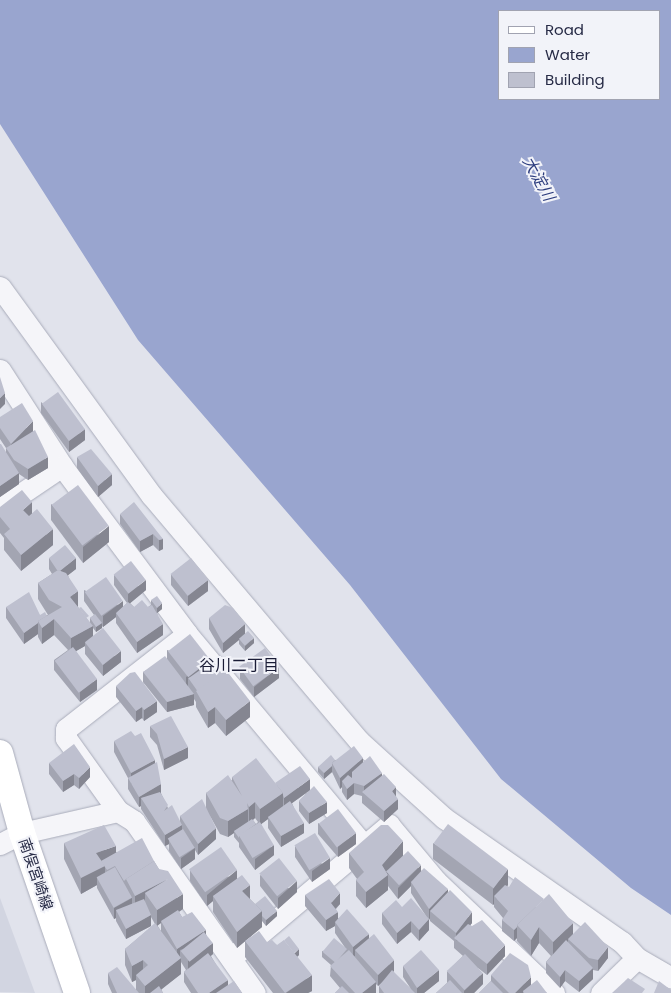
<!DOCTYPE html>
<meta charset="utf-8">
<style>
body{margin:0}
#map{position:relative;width:671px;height:993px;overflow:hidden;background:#e1e3ec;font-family:Poppins,"Noto Sans JP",sans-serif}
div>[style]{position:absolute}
.built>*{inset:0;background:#d2d5e1}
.water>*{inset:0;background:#99a5cf}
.roads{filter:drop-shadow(0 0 1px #a9acba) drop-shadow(0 0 1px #a9acba)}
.minor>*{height:21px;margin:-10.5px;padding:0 10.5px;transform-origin:10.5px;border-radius:10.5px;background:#f5f5f9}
.major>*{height:26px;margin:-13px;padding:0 13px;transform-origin:13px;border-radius:13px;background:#fff}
.wall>*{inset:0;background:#a3a5b2}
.shaded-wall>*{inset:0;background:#858691}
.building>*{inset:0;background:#bec0cf;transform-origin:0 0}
span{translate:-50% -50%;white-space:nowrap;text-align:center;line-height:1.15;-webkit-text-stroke:4px #f2f3f9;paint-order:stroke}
.street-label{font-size:15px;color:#272b46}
.water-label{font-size:16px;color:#2d3d7e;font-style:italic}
.neighbourhood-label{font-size:16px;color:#1a1c36}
.legend{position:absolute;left:498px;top:10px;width:162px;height:90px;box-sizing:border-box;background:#f2f3f9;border:1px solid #a1a3b1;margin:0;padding:6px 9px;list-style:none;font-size:15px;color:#272b46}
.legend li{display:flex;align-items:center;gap:10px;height:25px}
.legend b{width:25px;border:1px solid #a1a3b1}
</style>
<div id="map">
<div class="built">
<div style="clip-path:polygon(0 898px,35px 993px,0 992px)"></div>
</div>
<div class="water">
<div style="clip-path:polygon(evenodd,0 0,671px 0,671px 915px,631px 888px,501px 779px,350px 585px,138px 340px,0 124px,0 0,500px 11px,660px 11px,660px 99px,500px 99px,500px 11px)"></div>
</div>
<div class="roads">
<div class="minor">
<div style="left:0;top:287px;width:258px;rotate:54deg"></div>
<div style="left:152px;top:496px;width:321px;rotate:49.8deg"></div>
<div style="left:359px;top:741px;width:115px;rotate:42.2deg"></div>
<div style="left:444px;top:818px;width:217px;rotate:34.9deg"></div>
<div style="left:622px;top:942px;width:22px;rotate:47deg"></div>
<div style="left:637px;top:958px;width:39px;rotate:30deg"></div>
<div style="left:0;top:370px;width:114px;rotate:57.1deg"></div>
<div style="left:62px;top:466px;width:209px;rotate:53.3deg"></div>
<div style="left:187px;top:634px;width:278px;rotate:50.1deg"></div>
<div style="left:0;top:508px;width:75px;rotate:-34.1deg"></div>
<div style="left:118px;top:811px;width:90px;rotate:-125.5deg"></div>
<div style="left:66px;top:738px;width:9px;rotate:-90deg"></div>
<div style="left:66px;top:729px;width:154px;rotate:-38.1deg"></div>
<div style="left:0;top:844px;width:25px;rotate:-27deg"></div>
<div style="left:22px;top:833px;width:98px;rotate:-12.9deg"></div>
<div style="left:118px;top:811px;width:19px;rotate:32deg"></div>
<div style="left:134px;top:821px;width:210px;rotate:54.9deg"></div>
<div style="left:231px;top:958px;width:207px;rotate:-40.1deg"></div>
<div style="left:389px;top:825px;width:73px;rotate:50deg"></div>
<div style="left:436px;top:881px;width:163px;rotate:43.5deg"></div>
<div style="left:601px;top:993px;width:50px;rotate:-44.2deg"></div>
</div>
<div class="major">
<div style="left:0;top:753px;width:83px;rotate:74.6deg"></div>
<div style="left:22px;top:833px;width:169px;rotate:71deg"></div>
</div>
</div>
<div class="wall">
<div style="clip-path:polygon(41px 402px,85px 440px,69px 452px,41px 413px)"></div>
<div style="clip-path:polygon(0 417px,33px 431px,48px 468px,28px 480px,19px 474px,19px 484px,0 497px,0 444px,6px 453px,6px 448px,0 439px)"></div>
<div style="clip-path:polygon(77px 457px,112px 485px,98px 497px,77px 468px)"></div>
<div style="clip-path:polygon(51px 504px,109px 542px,83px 563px,51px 520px)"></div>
<div style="clip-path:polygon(0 507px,32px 514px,53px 545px,21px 571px,4px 550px,4px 538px,0 533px)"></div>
<div style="clip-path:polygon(120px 514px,163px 539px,163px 549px,159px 551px,153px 545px,140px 552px,120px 524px)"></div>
<div style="clip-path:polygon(49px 558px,76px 569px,68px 575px,78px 607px,90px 623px,90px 618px,94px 615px,84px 601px,84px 590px,123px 607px,127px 603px,114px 585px,114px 575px,146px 590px,130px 603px,134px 607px,148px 607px,151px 605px,151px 600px,162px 609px,157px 613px,163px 635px,137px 653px,116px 623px,116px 617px,103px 627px,102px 626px,102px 628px,96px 632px,93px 628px,93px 636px,121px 662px,103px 676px,85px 654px,85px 646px,76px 651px,97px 690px,80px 702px,54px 670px,54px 660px,68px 650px,54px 635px,42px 644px,38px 637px,38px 634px,24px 644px,6px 618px,6px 607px,40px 615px,48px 615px,38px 599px,38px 583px,52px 574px,49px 569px)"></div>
<div style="clip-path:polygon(171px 574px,208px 591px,188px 606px,171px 585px)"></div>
<div style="clip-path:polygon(209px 618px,245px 634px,254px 643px,245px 651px,239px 644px,239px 640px,223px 653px,209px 629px)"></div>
<div style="clip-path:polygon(167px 650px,210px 663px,250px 717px,226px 736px,215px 723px,208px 728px,196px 707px,196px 702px,194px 699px,194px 705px,167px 712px,143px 682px,143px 672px,167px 659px)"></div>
<div style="clip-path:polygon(240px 668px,279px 678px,254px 697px,240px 679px)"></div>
<div style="clip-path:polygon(116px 686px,157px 712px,144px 721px,142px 718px,136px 722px,116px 697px)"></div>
<div style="clip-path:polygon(150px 726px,188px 758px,164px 770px,157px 745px,150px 737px)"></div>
<div style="clip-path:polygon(evenodd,114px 741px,155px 763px,161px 793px,168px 808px,180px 822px,180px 816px,206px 808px,206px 793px,232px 780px,232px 777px,310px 790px,327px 813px,309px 824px,299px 811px,299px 801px,309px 791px,292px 803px,304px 833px,281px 847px,268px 828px,268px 819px,261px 824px,274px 855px,255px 870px,239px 847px,239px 843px,234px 837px,234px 833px,228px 837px,220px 834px,210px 816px,216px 839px,198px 855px,195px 850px,195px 859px,181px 869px,169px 851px,169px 844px,165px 846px,141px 809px,141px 806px,139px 807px,128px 789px,128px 778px,114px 752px,114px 741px,255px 818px,258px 822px,256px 824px,253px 820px,255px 818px)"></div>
<div style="clip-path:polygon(335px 760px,363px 762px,382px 776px,396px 796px,398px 809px,384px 822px,362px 803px,362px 796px,354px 794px,347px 800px,342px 792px,342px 787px,340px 789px,332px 772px,324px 779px,318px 772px,318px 767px)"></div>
<div style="clip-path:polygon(49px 763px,90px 777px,79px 789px,74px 785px,63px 792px,49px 774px)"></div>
<div style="clip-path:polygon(318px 823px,356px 844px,338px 857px,318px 834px)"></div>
<div style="clip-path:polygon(evenodd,64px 843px,116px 852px,154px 861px,183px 909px,179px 912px,182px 917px,206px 934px,213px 954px,211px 956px,228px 985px,242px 993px,191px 993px,184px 982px,184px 972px,186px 970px,181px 962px,181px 974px,161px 989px,163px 993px,112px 993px,108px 984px,108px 973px,136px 990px,136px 980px,132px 982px,125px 965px,125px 949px,155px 924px,151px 917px,151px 926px,126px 939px,116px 921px,116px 918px,114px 919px,97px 888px,97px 885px,81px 894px,64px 859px,64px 843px,161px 923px,161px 931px,157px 925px,161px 923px)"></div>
<div style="clip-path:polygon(433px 843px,508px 885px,507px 886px,573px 934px,608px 958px,598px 971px,593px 970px,593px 979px,579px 992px,565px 981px,560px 988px,546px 973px,546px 962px,551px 956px,539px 943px,531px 956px,517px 941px,517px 938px,514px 941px,502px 931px,502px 920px,503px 918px,494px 907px,494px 904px,493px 905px,433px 859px)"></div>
<div style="clip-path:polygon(295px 846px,330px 869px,312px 882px,295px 857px)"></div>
<div style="clip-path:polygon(349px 853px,403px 856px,448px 892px,472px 923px,470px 925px,505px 956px,487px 975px,478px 968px,483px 984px,474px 993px,436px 993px,447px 983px,447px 972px,463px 956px,454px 948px,454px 941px,430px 921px,430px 918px,429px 920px,429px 930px,419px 941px,411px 932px,397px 944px,382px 924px,382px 913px,402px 907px,426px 916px,411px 893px,411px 886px,398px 899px,388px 886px,388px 890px,366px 908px,356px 896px,356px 880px,357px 879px,349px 868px)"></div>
<div style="clip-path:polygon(190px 870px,237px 878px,250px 899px,255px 904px,277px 916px,266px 926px,262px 921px,262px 927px,237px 948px,213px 912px,213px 901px,207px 906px,190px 881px)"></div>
<div style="clip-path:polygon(260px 875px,297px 892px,278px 909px,260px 886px)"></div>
<div style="clip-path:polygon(305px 895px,340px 904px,336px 909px,338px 918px,369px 938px,394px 971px,393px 972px,411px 989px,403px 977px,403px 966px,439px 981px,424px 993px,379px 993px,379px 986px,384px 981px,378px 986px,376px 984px,376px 993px,335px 993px,340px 988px,330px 976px,331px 965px,322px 957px,322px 951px,346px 949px,335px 933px,335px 926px,326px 931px,305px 906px)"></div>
<div style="clip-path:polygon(245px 941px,267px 942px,277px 945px,299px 955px,297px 957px,312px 991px,308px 993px,273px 993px,245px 957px)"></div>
<div style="clip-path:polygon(491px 975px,531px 985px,547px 993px,479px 993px,491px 981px)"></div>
</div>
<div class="shaded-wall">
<div style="clip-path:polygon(5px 393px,5px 404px,0 409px,0 398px)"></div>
<div style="clip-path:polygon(33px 421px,33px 432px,11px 455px,11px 444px)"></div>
<div style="clip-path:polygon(85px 429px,85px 440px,69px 452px,69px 441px)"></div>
<div style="clip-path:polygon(48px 457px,48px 468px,28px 480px,28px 469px)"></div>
<div style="clip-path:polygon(19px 473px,19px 484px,0 497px,0 486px)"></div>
<div style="clip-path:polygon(112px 474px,112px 485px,98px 497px,98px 486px)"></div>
<div style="clip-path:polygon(32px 502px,32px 518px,23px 526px,23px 510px)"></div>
<div style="clip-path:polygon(109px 526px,109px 542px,83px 563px,83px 547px)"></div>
<div style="clip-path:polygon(53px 529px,53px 545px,21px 571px,21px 555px)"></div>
<div style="clip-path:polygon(153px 534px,153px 545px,140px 552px,140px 541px)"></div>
<div style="clip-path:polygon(163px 539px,163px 549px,159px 551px,159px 540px)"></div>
<div style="clip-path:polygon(76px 558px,76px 569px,58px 583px,58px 572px)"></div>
<div style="clip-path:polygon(146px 580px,146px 590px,128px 605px,128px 594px)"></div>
<div style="clip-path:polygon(208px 580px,208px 591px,188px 606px,188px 595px)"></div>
<div style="clip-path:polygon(78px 591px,78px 607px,70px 597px)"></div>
<div style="clip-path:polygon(123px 601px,123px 612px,116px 613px,116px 617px,103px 627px,103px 616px)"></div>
<div style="clip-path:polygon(162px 603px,162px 609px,157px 613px,157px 608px)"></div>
<div style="clip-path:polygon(54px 619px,54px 635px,42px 644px,42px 628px)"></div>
<div style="clip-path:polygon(38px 623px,38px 634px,24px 644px,24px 633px)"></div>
<div style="clip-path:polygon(102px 623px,102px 628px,96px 632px,96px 627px)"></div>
<div style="clip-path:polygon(163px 624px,163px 635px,137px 653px,137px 642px)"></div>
<div style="clip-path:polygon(245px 624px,245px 635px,223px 653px,223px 643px)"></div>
<div style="clip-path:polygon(93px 626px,93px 642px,85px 643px,85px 646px,71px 654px,71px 638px)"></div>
<div style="clip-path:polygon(254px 638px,254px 643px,245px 651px,245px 646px)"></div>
<div style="clip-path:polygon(121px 651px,121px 662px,103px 676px,103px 665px)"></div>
<div style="clip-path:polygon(210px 660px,210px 671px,188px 678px,188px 686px,186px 688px,186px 677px)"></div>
<div style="clip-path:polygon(279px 667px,279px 678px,254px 697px,254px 687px)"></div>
<div style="clip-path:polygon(97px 679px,97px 690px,80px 702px,80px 692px)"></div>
<div style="clip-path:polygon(194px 694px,194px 705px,167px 712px,167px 702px)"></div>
<div style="clip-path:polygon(157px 701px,157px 712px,144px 721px,144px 710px)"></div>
<div style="clip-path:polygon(250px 701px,250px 717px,226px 736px,226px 720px)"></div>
<div style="clip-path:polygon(142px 707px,142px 718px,136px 722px,136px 711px)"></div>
<div style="clip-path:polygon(215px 707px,215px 723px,208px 728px,208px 712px)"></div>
<div style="clip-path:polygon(188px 747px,188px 758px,164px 770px,164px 759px)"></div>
<div style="clip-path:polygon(363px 758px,363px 769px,352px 779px,342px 781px,342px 787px,340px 789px,340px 778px)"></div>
<div style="clip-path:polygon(155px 760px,155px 771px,131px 784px,131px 773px)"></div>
<div style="clip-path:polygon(332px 766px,332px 772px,324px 779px,324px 773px)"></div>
<div style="clip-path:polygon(90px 767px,90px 777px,79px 789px,79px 778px)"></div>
<div style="clip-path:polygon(382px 773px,382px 784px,364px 794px,364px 786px)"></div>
<div style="clip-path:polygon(74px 774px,74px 785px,63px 792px,63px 781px)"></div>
<div style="clip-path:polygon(310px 779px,310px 790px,284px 809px,284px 798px)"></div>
<div style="clip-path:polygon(354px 783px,354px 794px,347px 800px,347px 789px)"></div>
<div style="clip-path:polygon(161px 784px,161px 795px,141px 798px,141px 806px,139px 807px,139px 797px)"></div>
<div style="clip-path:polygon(396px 787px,396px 798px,392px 791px)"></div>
<div style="clip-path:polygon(283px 793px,283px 809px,268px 817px,268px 819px,260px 825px,260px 809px)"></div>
<div style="clip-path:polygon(398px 799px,398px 809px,384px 822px,384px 811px)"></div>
<div style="clip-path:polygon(255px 802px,255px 818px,249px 823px,249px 807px)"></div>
<div style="clip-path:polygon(327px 802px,327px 813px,309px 824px,309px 813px)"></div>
<div style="clip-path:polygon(248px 809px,248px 825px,234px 831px,234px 833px,228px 837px,228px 821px)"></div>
<div style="clip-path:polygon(304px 823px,304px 833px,281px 847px,281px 836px)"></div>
<div style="clip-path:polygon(182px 825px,182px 836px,169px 840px,169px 844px,165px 846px,165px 835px)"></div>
<div style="clip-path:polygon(216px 828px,216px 839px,198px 855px,198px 844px)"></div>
<div style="clip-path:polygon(356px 833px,356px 844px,338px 857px,338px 846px)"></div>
<div style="clip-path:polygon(403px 841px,403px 857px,388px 875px,388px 890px,366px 908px,366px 892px,382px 865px)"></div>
<div style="clip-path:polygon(274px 845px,274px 855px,255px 870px,255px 859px)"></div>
<div style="clip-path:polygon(116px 846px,116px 862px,105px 866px,105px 882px,97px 877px,97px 885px,81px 894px,81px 878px,96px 853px)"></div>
<div style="clip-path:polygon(195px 848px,195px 859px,181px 869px,181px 858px)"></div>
<div style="clip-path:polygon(330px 858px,330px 869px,312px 882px,312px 871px)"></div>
<div style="clip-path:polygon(421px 865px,421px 876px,411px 882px,411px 886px,398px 899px,398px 888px)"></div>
<div style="clip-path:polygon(508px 869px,508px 885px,497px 899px,494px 896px,494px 904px,493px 905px,493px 889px)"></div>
<div style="clip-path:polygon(237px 870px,237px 881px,213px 896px,213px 901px,207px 906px,207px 895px)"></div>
<div style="clip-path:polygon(168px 879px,145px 893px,145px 907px,135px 912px,135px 896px)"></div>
<div style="clip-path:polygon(297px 881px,297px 892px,278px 909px,278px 898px)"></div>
<div style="clip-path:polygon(250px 885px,250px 901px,242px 891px)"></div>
<div style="clip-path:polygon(448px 889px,448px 899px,430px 911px,430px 918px,429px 920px,429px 909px)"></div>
<div style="clip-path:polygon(340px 893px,340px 904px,331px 913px,331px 903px)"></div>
<div style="clip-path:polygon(183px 894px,183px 909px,162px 922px,161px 921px,161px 923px,157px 926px,157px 910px)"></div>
<div style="clip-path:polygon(132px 898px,132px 909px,116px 910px,116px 918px,114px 919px,114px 908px)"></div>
<div style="clip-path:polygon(262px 911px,262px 927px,237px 948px,237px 932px)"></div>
<div style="clip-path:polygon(277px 911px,277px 916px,266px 926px,266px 920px)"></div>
<div style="clip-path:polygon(338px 912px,338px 923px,335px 922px,335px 926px,326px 931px,326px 920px)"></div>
<div style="clip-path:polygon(472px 912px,472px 923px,458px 941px,456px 940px,456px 933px)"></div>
<div style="clip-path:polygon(151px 915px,151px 926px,126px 939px,126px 929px)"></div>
<div style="clip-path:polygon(429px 919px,429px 930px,419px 941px,419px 930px)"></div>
<div style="clip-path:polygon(411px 921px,411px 932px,397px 944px,397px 933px)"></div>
<div style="clip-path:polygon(573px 923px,573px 939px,568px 939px,568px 944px,553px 958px,553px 942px)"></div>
<div style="clip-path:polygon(517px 927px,517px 938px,514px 941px,514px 930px)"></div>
<div style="clip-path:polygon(539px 927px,539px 943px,531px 956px,531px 940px)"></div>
<div style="clip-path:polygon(206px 930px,206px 941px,180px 950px,180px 958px,177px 960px,177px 949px)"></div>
<div style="clip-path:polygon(369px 934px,369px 944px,355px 950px,355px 956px,353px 957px,353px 947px)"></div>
<div style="clip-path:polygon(213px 943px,213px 954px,188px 972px,188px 961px)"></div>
<div style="clip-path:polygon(505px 945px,505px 956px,487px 975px,487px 964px)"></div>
<div style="clip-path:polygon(608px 947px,608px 958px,598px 971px,598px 960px)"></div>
<div style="clip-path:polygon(299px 949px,299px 955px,291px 962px,291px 957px)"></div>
<div style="clip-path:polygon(181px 958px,181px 974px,157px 993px,145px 993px,145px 986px)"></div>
<div style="clip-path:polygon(143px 960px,143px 976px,136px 975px,136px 980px,132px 982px,132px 966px)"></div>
<div style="clip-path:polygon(394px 960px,394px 971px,378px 986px,378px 975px)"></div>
<div style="clip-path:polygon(593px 968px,593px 979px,579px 992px,579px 981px)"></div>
<div style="clip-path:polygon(439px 970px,439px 981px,424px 993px,417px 993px,417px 988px)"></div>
<div style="clip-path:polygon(565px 970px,565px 981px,560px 988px,560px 977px)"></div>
<div style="clip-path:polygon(483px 973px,483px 984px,474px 993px,464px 993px,464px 991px)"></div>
<div style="clip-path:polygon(312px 975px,312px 991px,308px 993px,286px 993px)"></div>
<div style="clip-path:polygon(531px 977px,531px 987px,523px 991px,523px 993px,515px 993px)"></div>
<div style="clip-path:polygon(228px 980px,228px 991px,225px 993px,209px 993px)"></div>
<div style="clip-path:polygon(376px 982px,376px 993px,362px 993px)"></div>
</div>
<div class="building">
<div style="clip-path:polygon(0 377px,5px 393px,0 398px)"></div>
<div style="left:58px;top:392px;width:46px;height:20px;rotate:54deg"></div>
<div style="clip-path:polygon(22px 403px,33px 421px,11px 444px,0 428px,0 417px)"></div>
<div style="clip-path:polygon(35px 430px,48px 457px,28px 469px,14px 460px,6px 448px)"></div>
<div style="clip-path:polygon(0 444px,1px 444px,19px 473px,0 486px)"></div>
<div style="clip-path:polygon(91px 449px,112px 474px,98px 486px,77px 457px)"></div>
<div style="left:78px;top:485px;width:51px;height:33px;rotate:53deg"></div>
<div style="clip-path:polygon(22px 490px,32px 502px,23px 510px,29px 516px,37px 509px,53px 529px,21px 555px,4px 534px,10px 529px,0 517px,0 507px)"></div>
<div style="clip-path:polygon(134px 502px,163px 539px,159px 540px,153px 534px,140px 541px,120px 514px)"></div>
<div style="clip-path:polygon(65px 545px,76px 558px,60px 571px,58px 570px,57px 570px,49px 558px)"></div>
<div style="left:191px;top:558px;width:28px;height:26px;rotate:52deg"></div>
<div style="left:131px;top:561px;width:24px;height:22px;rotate:52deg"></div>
<div style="clip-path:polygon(58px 570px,66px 573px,78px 591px,70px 597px,93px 626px,71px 638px,54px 619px,42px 628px,38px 621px,62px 607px,49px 600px,38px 583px)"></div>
<div style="left:106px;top:577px;width:29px;height:26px;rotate:55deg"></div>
<div style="clip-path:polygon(29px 592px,40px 615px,45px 612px,47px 616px,38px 621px,38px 623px,24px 633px,6px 607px)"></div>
<div style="clip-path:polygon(157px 596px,162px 603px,157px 608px,151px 600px)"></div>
<div style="clip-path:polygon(142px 600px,148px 607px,152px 605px,163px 624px,137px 642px,116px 613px,128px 602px,134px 607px)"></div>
<div style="clip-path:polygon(225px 605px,233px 608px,245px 624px,223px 643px,209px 618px)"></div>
<div style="clip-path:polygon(81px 607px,89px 616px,86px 618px,79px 608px)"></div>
<div style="clip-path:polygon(95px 614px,102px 623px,96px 627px,90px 618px)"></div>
<div style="left:103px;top:628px;width:29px;height:23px;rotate:52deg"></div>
<div style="left:248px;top:631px;width:9px;height:12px;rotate:49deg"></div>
<div style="left:190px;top:634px;width:33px;height:28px;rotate:52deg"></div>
<div style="left:73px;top:647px;width:40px;height:23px;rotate:53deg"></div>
<div style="left:265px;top:648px;width:24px;height:32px;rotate:54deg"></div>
<div style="clip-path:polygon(165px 656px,194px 694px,167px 702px,143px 672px)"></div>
<div style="left:213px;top:661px;width:16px;height:30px;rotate:55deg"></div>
<div style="clip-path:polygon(226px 670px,250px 701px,226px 720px,215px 707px,208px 712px,196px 691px)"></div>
<div style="clip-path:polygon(135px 672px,157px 701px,144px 710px,142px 707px,136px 711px,116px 686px,130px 673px)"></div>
<div style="clip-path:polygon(171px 716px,188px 747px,164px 759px,157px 734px,150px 726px)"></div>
<div style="clip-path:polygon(131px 731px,135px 736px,141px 733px,155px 760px,131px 773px,114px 741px)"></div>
<div style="clip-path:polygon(74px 744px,90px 767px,79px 778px,74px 774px,63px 781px,49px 763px)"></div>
<div style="clip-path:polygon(354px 746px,363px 758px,340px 778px,332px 763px)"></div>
<div style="clip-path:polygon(331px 755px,335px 760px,332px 763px,332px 766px,324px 773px,318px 767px)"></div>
<div style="clip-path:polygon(370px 756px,382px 773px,364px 786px,354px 783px,347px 789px,342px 781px,348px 775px,352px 778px,352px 772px)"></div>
<div style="clip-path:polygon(256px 758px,283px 793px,260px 809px,255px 802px,249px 807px,247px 803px,248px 809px,228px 821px,220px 818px,206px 793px,228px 775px,242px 796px,232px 777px)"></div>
<div style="clip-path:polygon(157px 762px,161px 784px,139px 797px,128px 778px)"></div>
<div style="clip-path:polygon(300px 766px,310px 779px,284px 798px,283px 795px,283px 793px,275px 783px)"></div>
<div style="clip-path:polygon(384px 774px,396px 787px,392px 791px,398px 799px,384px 811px,362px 792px)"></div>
<div style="clip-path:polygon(314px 786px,327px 802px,309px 813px,299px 801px)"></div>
<div style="clip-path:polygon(160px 792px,168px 805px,164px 811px,172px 805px,182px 825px,165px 835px,141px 798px)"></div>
<div style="clip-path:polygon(202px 799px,216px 828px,198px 844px,180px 816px)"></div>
<div style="clip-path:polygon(290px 801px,304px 823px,281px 836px,268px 817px)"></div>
<div style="left:338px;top:809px;width:30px;height:24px;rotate:53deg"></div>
<div style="clip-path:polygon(252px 819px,256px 824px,239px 836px,239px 838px,234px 831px)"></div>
<div style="left:260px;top:822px;width:27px;height:25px;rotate:59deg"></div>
<div style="left:448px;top:824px;width:75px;height:24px;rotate:37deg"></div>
<div style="clip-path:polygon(104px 825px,116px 846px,96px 853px,105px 866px,81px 878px,64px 843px)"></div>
<div style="clip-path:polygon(381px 825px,388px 825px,403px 841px,382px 865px,388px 875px,366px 892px,356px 880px,364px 872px,349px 853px)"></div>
<div style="left:183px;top:829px;width:22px;height:18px;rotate:58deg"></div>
<div style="left:315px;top:833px;width:29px;height:24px;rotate:59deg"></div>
<div style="clip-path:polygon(142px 838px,154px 861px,126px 879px,124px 881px,115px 866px,107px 870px,101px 861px)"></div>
<div style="left:221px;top:847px;width:28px;height:39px;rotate:55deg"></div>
<div style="left:408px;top:851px;width:19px;height:30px;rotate:47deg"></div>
<div style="left:279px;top:858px;width:29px;height:25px;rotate:52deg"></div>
<div style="clip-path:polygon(154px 861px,159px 869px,168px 871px,183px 894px,157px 910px,145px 893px,168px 879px,135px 896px,126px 879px)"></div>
<div style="left:115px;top:867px;width:35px;height:21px;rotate:61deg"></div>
<div style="clip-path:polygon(424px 868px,448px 889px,429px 909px,411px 882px)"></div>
<div style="clip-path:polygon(242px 875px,250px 885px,242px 891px,262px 911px,237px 932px,213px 896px)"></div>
<div style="clip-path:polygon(515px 877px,544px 899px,517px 925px,517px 927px,514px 930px,502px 920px,508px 911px,494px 896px,505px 885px,509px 887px)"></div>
<div style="clip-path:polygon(329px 879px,340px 893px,331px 903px,338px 912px,326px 920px,305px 895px)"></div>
<div style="clip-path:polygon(450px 890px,472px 912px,456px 933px,430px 911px)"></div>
<div style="clip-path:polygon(549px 894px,573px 923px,553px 942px,539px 927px,531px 940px,517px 925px)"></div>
<div style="clip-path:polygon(265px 896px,277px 911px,266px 920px,262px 916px,262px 911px,255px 904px)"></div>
<div style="clip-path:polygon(411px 898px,429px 919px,419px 930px,411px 921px,397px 933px,382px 913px,396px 900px,402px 907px)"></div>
<div style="clip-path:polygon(144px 899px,151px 915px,126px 929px,116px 910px)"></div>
<div style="clip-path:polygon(347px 909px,369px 934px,353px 947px,335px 922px)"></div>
<div style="clip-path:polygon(178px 910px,182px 917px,192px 912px,206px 930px,177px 949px,161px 921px)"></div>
<div style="clip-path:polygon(482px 920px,505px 945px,487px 964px,454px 938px,468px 924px,472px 926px)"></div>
<div style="clip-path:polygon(585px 922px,608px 947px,598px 960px,589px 958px,568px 939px)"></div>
<div style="clip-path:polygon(155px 923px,181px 958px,145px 986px,136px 975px,148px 965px,143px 960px,132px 966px,125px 949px)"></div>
<div style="clip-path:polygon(259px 931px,267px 942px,272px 940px,277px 945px,284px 940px,312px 975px,285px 993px,245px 941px)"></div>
<div style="left:204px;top:932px;width:14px;height:30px;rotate:51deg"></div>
<div style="clip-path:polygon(374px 934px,394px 960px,378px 975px,355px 950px)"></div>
<div style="clip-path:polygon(289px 936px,299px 949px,294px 953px,284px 940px,281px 943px)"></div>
<div style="left:334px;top:938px;width:17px;height:18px;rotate:40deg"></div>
<div style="clip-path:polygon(566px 940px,593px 968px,579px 981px,565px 970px,560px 977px,546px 962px)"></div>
<div style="clip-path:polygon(349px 950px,376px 982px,362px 993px,355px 993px,330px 966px)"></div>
<div style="clip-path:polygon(421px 950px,439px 970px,417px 988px,403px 966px)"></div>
<div style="clip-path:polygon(208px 953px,228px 980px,209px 993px,198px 993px,184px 972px)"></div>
<div style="clip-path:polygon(510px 953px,528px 965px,531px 977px,515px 993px,509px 993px,491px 975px)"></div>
<div style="left:465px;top:954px;width:26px;height:25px;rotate:47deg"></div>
<div style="clip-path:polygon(117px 967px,139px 993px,117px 993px,108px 973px)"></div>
<div style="clip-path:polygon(392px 970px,415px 993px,384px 993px,379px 986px)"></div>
<div style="clip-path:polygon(628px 978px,645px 989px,642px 993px,612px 993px)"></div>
<div style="clip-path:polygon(450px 980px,462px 993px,436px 993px)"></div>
<div style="clip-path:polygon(537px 980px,547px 993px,524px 993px,523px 991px)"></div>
<div style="clip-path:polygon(234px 981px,242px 993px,216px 993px)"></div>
<div style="clip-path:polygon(491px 981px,503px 993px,479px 993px)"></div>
<div style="clip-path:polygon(659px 981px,671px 990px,671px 993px,654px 993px)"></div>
<div style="clip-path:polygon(159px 986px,163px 993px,150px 993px)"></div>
<div style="clip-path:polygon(342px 986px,349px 993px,335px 993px)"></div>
</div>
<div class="street-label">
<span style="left:36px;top:874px;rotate:71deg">南俣宮崎線</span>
</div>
<div class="water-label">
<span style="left:538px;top:179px;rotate:61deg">大淀川</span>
</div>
<div class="neighbourhood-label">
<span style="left:239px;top:666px">谷川二丁目</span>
</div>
<ul class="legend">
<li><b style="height:6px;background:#fff"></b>Road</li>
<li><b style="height:14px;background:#99a5cf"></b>Water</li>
<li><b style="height:14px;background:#bec0cf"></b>Building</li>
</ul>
</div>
